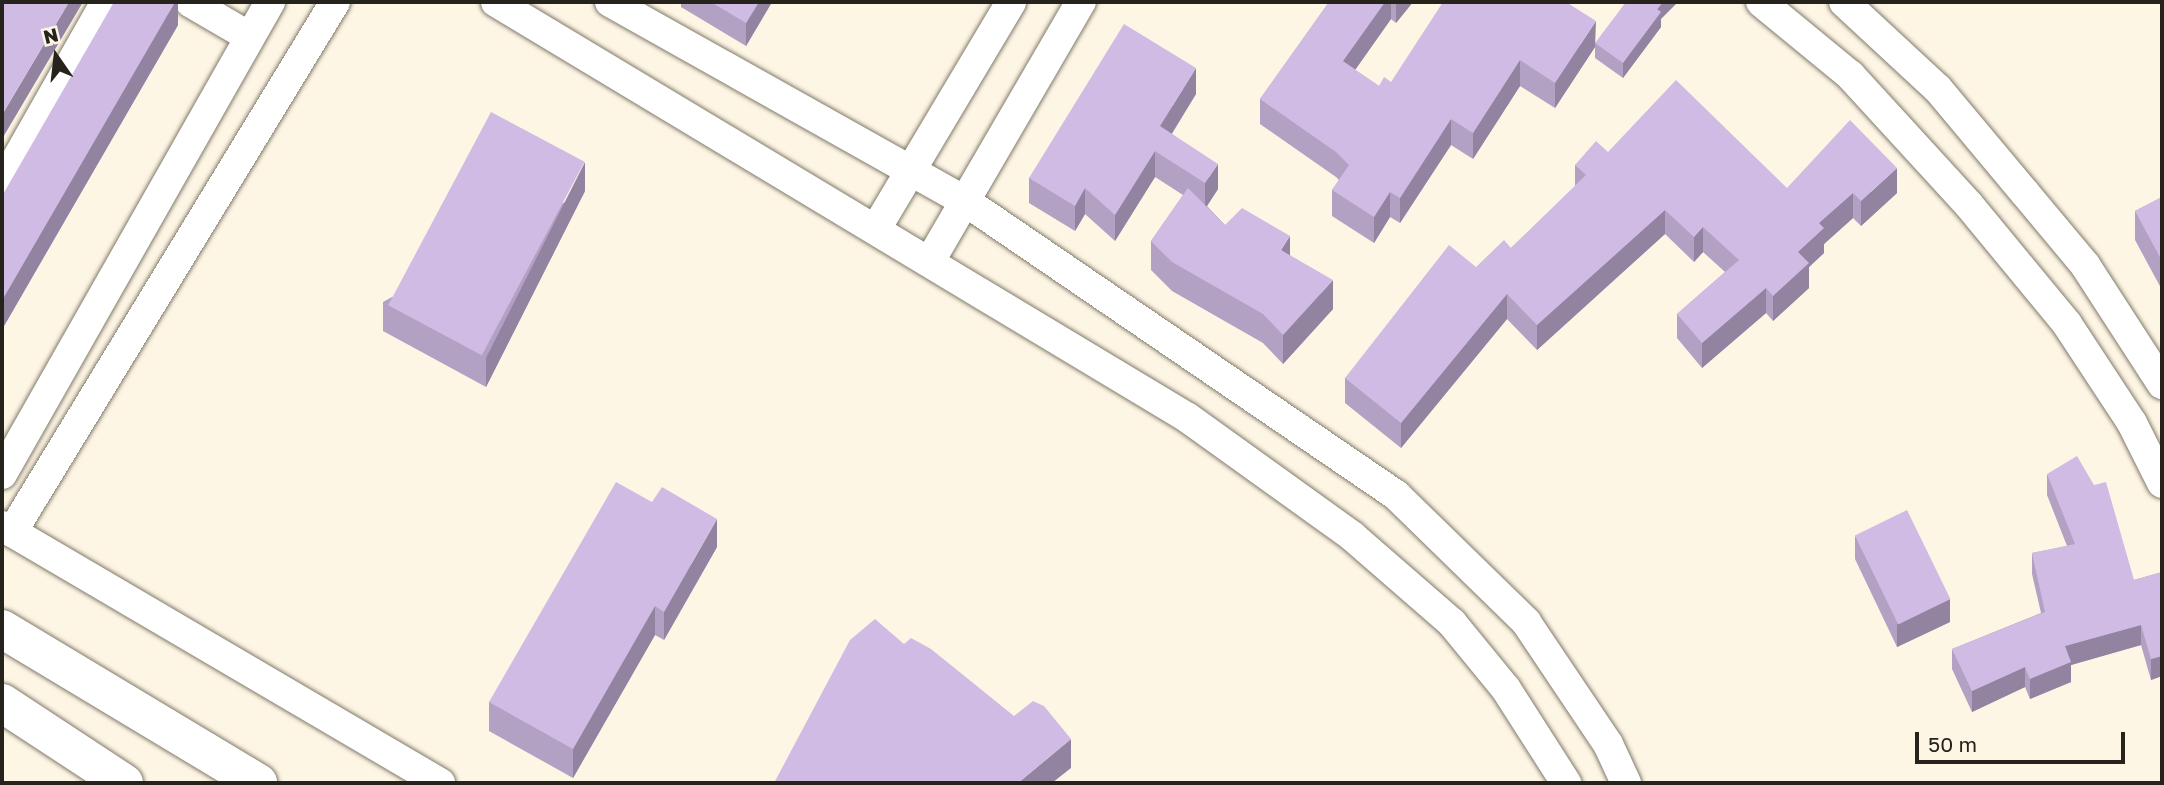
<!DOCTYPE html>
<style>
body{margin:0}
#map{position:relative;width:2164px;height:785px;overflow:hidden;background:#fef6e5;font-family:"Golos Text",sans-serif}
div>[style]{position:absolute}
.roads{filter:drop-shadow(0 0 2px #807a6a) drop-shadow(0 0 2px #807a6a)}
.street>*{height:30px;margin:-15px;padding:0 15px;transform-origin:15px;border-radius:15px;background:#fff}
.secondary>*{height:38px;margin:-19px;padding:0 19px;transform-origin:19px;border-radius:19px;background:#fff}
.wall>*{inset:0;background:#b3a1c4}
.shaded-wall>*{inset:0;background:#9283a0}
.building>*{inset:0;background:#d0bbe4;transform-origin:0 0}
span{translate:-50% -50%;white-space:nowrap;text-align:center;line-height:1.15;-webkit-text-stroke:5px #fef6e5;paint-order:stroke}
.frame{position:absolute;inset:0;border:4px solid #25231c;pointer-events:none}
.north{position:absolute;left:21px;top:21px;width:70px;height:70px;-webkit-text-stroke:5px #fef6e5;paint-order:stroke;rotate:346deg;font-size:19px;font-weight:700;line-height:28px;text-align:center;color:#25231c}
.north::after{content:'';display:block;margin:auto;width:24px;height:32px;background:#25231c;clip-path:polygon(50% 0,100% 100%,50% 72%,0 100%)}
.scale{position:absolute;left:1915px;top:732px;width:210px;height:32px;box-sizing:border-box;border:4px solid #25231c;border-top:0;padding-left:9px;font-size:21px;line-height:24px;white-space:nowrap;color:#25231c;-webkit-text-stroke:5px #fef6e5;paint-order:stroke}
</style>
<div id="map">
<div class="roads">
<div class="street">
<div style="left:190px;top:2px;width:69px;rotate:30.3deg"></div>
<div style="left:496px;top:2px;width:807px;rotate:31.01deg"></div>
<div style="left:1188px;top:418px;width:202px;rotate:35.7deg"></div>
<div style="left:1352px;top:536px;width:133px;rotate:41deg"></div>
<div style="left:1452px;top:623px;width:85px;rotate:50.7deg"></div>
<div style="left:1506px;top:689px;width:112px;rotate:57.4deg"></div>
<div style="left:610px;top:2px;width:407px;rotate:29.3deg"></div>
<div style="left:965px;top:201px;width:522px;rotate:34.3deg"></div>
<div style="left:1396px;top:495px;width:182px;rotate:44.3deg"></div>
<div style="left:1526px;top:622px;width:147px;rotate:56.1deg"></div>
<div style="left:1608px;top:744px;width:43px;rotate:65.2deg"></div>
<div style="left:1761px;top:2px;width:115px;rotate:39.4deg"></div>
<div style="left:1850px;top:75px;width:176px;rotate:47.5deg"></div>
<div style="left:1969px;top:205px;width:154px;rotate:50.5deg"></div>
<div style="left:2067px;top:324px;width:118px;rotate:56.7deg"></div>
<div style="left:2132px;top:423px;width:67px;rotate:63.4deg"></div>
<div style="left:1844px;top:2px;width:128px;rotate:42.8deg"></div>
<div style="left:1938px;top:89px;width:136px;rotate:50.1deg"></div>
<div style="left:2025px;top:193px;width:94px;rotate:50.2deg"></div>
<div style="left:2085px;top:265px;width:142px;rotate:57.1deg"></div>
<div style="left:2px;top:185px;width:210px;rotate:-60.4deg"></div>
<div style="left:877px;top:227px;width:262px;rotate:-59.2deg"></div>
<div style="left:930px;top:261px;width:300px;rotate:-59.8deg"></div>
<div style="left:2px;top:474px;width:543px;rotate:-60.41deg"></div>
<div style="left:2px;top:526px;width:508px;rotate:30.4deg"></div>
<div style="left:12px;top:532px;width:621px;rotate:-58.64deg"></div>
</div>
<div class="secondary">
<div style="left:2px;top:629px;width:299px;rotate:31deg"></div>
<div style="left:2px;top:703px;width:146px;rotate:33.3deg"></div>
</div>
</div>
<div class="wall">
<div style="clip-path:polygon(178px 2px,178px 25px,4px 326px,2px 325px,2px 196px)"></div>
<div style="clip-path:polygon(681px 2px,772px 2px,746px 46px,681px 7px)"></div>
<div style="clip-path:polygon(1329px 2px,1413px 2px,1396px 23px,1391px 19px,1355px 70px,1379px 86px,1391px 82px,1596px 42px,1661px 19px,1661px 27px,1623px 78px,1595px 58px,1595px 47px,1555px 108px,1520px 86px,1473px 159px,1451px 145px,1400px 223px,1390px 217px,1374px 243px,1332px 216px,1332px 190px,1339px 180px,1336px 177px,1260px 124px,1260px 99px)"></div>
<div style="clip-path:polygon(1196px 94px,1172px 134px,1218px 189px,1207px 206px,1225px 225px,1290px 255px,1333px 309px,1283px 364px,1263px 343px,1172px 291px,1151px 270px,1151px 241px,1183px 195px,1155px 177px,1115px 241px,1085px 214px,1075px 231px,1029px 203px,1029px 178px)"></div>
<div style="clip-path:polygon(1608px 152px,1787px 188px,1897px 193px,1861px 226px,1853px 218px,1824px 244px,1824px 253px,1809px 267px,1809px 288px,1773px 321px,1766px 313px,1702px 368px,1677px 338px,1677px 314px,1725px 272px,1703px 252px,1694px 262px,1665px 234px,1537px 350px,1507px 319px,1401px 448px,1345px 403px,1345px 378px,1511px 248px,1575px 187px,1575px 165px)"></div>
<div style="clip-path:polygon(585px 191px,486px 387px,383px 331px,383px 302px)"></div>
<div style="clip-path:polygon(2162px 197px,2162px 290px,2135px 240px,2135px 211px)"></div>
<div style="clip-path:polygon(2047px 474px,2134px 580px,2162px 572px,2162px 676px,2151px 680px,2141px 645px,2071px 665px,2071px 682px,2030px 699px,2025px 687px,1972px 712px,1952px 669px,1952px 649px,2041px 613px,2032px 574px,2032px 553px,2067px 546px,2047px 495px)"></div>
<div style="clip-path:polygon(1855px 536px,1950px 622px,1897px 647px,1855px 559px)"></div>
<div style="clip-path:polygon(717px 547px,664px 640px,655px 635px,573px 778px,489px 731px,489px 702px)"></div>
</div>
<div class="shaded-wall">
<div style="clip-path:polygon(69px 2px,83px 2px,2px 139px,2px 115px)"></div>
<div style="clip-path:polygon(175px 2px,178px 2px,178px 25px,4px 326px,4px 297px)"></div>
<div style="clip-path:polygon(759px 2px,772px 2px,746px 46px,746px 23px)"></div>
<div style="clip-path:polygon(1385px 2px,1391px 2px,1391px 19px,1343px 87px,1343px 61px)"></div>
<div style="clip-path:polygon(1396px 2px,1413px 2px,1396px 23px)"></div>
<div style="clip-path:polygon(1663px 2px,1678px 2px,1661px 19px,1661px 27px,1623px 78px,1623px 63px,1657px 9px)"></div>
<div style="clip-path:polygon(1596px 21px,1595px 47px,1555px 108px,1555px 83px)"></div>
<div style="clip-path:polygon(1520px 60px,1520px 86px,1473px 159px,1473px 133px)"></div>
<div style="clip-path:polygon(1196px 68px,1196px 94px,1160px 152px,1160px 126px)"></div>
<div style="clip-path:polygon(1451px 119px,1451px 145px,1400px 223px,1400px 198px)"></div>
<div style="clip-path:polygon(1155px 151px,1155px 177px,1115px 241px,1115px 215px)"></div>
<div style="clip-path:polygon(585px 162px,585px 191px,486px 387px,486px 358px)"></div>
<div style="clip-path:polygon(1218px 164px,1218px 189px,1205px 209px,1205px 183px)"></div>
<div style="clip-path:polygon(1897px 168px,1897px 193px,1861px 226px,1861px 201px)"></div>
<div style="clip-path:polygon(1085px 188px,1085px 214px,1075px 231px,1075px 206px)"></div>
<div style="clip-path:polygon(1390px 192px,1390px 217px,1374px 243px,1374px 217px)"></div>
<div style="clip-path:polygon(1853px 193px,1853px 218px,1824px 244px,1824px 253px,1809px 267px,1809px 288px,1773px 321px,1773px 296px,1798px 252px,1819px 223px)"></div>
<div style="clip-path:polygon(1665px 210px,1665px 234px,1537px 350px,1537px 325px)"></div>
<div style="clip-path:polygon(1703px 227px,1703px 252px,1694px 262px,1694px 237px)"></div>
<div style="clip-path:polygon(1290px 236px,1290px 264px,1281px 250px)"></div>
<div style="clip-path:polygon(1333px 280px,1333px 309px,1283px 364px,1283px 335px)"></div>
<div style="clip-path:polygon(1766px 288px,1766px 313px,1702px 368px,1702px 343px)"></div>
<div style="clip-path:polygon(1507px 294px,1507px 319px,1401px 448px,1401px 423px)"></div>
<div style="clip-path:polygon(717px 519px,717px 547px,664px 640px,664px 612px)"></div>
<div style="clip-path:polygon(1950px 599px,1950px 622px,1897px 647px,1897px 624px)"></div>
<div style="clip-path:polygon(655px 606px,655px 635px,573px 778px,573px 749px)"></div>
<div style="clip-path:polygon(2141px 625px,2141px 645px,2071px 665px,2071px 682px,2030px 699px,2030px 679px,2065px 646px)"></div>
<div style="clip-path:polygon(2162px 656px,2162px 676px,2151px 680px,2151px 659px)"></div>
<div style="clip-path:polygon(2025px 667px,2025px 687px,1972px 712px,1972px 691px)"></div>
<div style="clip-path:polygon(1071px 739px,1071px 768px,1052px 783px,1018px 783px)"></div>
</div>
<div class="building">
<div style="clip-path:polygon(2px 2px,69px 2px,2px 115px)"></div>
<div style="clip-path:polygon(114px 2px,175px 2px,4px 297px,2px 296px,2px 196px)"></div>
<div style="clip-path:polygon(711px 2px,759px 2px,746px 23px)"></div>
<div style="clip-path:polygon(1329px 2px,1385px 2px,1343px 61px,1379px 86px,1384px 77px,1391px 82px,1443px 2px,1566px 2px,1596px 21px,1555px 83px,1520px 60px,1473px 133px,1451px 119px,1400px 198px,1390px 192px,1374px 217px,1332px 190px,1349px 165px,1336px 152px,1260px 99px)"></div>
<div style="clip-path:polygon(1626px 2px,1663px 2px,1657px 9px,1661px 12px,1623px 63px,1595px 43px)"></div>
<div style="clip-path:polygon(1124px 24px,1196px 68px,1160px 126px,1218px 164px,1205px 183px,1155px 151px,1115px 215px,1085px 188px,1075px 206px,1029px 178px)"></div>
<div style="clip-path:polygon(1676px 80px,1787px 188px,1850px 120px,1897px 168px,1861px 201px,1853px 193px,1819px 223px,1824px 228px,1798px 252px,1809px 263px,1773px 296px,1766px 288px,1702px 343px,1677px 314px,1739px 260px,1703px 227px,1694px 237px,1665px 210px,1537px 325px,1507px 294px,1401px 423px,1345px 378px,1449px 245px,1476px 267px,1504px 240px,1511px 248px,1586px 175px,1575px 165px,1596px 141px,1608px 152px)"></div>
<div style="left:491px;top:112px;width:106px;height:219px;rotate:28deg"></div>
<div style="clip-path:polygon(1188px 188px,1225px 225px,1242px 208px,1290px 236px,1281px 250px,1333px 280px,1283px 335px,1263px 314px,1172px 262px,1151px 241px)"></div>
<div style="clip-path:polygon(2162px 197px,2162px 261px,2135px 211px)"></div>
<div style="clip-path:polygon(2077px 456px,2094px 485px,2106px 482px,2134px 580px,2162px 572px,2162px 656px,2151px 659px,2141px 625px,2065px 646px,2071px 662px,2030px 679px,2025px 667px,1972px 691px,1952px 649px,2045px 612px,2032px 553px,2075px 544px,2047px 474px)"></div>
<div style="clip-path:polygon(616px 482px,652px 502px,662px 487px,717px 519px,664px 612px,655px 606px,573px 749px,489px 702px)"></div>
<div style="left:1907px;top:510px;width:99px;height:58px;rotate:64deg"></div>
<div style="clip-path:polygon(875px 619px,904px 644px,911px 638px,931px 649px,1014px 716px,1033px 701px,1044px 706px,1071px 739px,1018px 783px,774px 783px,850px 640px)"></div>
</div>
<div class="frame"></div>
<div class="north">N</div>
<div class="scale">50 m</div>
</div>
